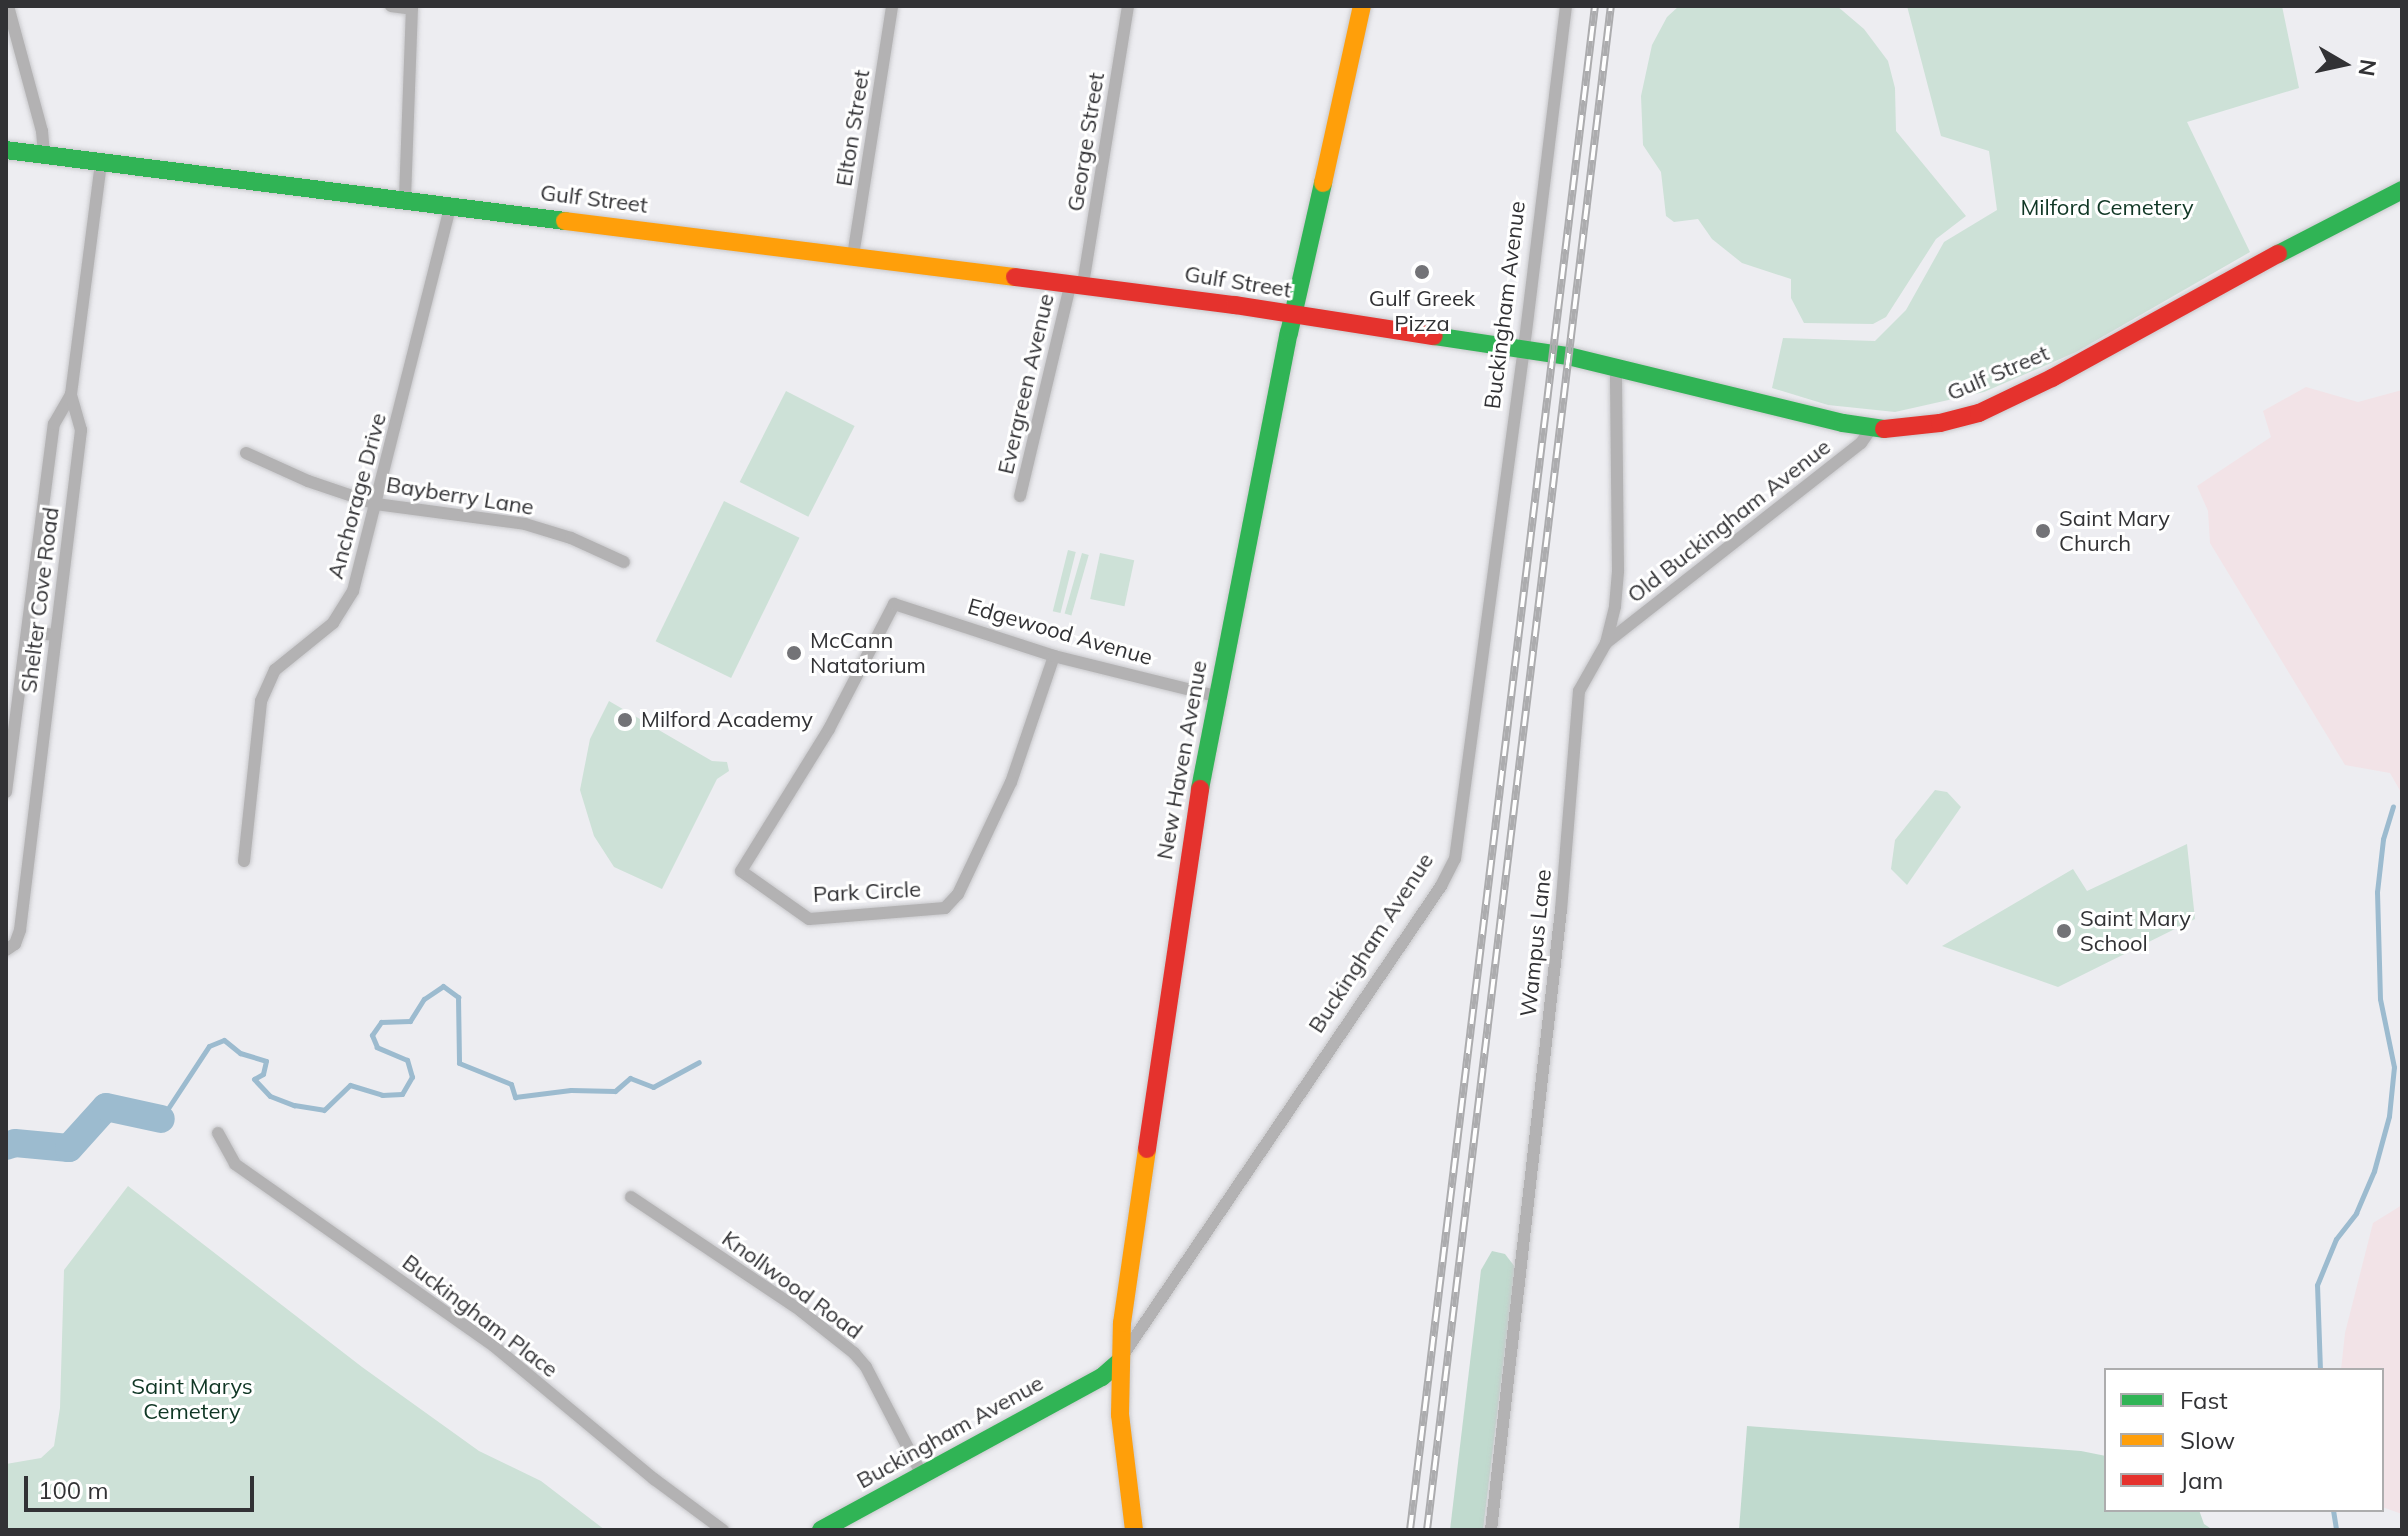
<!DOCTYPE html>
<style>
body{margin:0}
#map{position:relative;width:2408px;height:1536px;overflow:hidden;background:#ededf1;font-family:Mulish,sans-serif}
div>[style]{position:absolute}
.commercial>*{inset:0;background:#f2e3e7}
.green>*{inset:0;background:#cde1d7;transform-origin:0 0}
.forest>*{inset:0;background:#c0dace}
.stream>*{height:5px;margin:-2.5px;padding:0 2.5px;transform-origin:2.5px;border-radius:2.5px;background:#9cbbcf}
.river>*{height:28px;margin:-14px;padding:0 14px;transform-origin:14px;border-radius:14px;background:#9cbbcf}
.roads{filter:drop-shadow(0 0 2px #c8c8cb) drop-shadow(0 0 2px #c8c8cb)}
.street>*{height:12px;margin:-6px;padding:0 6px;transform-origin:6px;border-radius:6px;background:#b3b2b3}
.fast>*{height:18px;margin:-9px;padding:0 9px;transform-origin:9px;border-radius:9px;background:#30b455}
.slow>*{height:18px;margin:-9px;padding:0 9px;transform-origin:9px;border-radius:9px;background:#ff9f0a}
.jam>*{height:18px;margin:-9px;padding:0 9px;transform-origin:9px;border-radius:9px;background:#e5322d}
.rail>*{height:8px;margin-top:-4px;transform-origin:0;background:repeating-linear-gradient(90deg,#fff 0 15px,#acacae 0 30px);box-sizing:border-box;border-block:2px solid #acacae}
.dots>*{width:22px;height:22px;translate:-50% -50%;box-sizing:border-box;border:4px solid #fff;border-radius:50%}
span{translate:-50% -50%;white-space:nowrap;text-align:center;line-height:1.15;-webkit-text-stroke:6px #fff;paint-order:stroke}
.street-label{font-size:22px;color:#323235}
.park-label{font-size:22px;color:#103725}
.poi-label{font-size:22px;color:#323235}
.left{translate:0 -50%;text-align:left}
.frame{position:absolute;inset:0;border:8px solid #323235;pointer-events:none}
.legend{position:absolute;left:2104px;top:1368px;width:280px;height:144px;box-sizing:border-box;background:#fff;border:2px solid #adadae;margin:0;padding:10px 14px;list-style:none;font-size:24px;color:#323235}
.legend li{display:flex;align-items:center;gap:16px;height:40px}
.legend b{width:40px;border:2px solid #adadae}
.north{position:absolute;left:2304px;top:24px;width:80px;height:80px;-webkit-text-stroke:6px #fff;paint-order:stroke;rotate:99deg;font-size:22px;font-weight:700;line-height:32px;text-align:center;color:#323235}
.north::after{content:'';display:block;margin:auto;width:28px;height:36px;background:#323235;clip-path:polygon(50% 0,100% 100%,50% 72%,0 100%)}
.scale{position:absolute;left:24px;top:1476px;width:230px;height:36px;box-sizing:border-box;border:4px solid #323235;border-top:0;padding-left:10px;font-size:24px;line-height:28px;white-space:nowrap;color:#323235;-webkit-text-stroke:6px #fff;paint-order:stroke}
</style>
<div id="map">
<div class="commercial">
<div style="clip-path:polygon(2306px 387px,2358px 402px,2402px 390px,2402px 794px,2390px 773px,2345px 765px,2210px 543px,2208px 511px,2197px 486px,2271px 437px,2263px 411px)"></div>
<div style="clip-path:polygon(2402px 1205px,2402px 1514px,2382px 1507px,2382px 1370px,2341px 1370px,2345px 1333px,2373px 1223px)"></div>
</div>
<div class="green">
<div style="clip-path:polygon(1679px 6px,1837px 6px,1864px 29px,1888px 61px,1895px 88px,1896px 131px,1966px 216px,1936px 239px,1886px 317px,1873px 324px,1804px 323px,1791px 298px,1791px 279px,1742px 263px,1712px 239px,1698px 219px,1674px 222px,1666px 216px,1661px 172px,1643px 145px,1641px 96px,1652px 45px,1667px 17px)"></div>
<div style="clip-path:polygon(1907px 6px,2282px 6px,2299px 88px,2187px 122px,2250px 252px,2076px 352px,1984px 392px,1895px 412px,1828px 405px,1772px 388px,1783px 338px,1875px 341px,1906px 310px,1944px 242px,1997px 210px,1989px 151px,1941px 136px)"></div>
<div style="left:786px;top:391px;width:77px;height:102px;rotate:27deg"></div>
<div style="left:724px;top:501px;width:84px;height:156px;rotate:26deg"></div>
<div style="left:1068px;top:550px;width:8px;height:63px;rotate:14deg"></div>
<div style="left:1082px;top:553px;width:7px;height:63px;rotate:16deg"></div>
<div style="left:1100px;top:553px;width:35px;height:47px;rotate:12deg"></div>
<div style="clip-path:polygon(609px 701px,712px 761px,727px 762px,729px 771px,717px 779px,662px 889px,614px 867px,594px 836px,580px 790px,590px 739px)"></div>
<div style="clip-path:polygon(1935px 790px,1947px 792px,1961px 807px,1907px 885px,1891px 869px,1895px 840px)"></div>
<div style="clip-path:polygon(2187px 844px,2195px 919px,2058px 987px,1942px 946px,2073px 869px,2087px 891px)"></div>
<div style="clip-path:polygon(128px 1186px,362px 1367px,479px 1451px,541px 1481px,605px 1530px,6px 1530px,6px 1464px,41px 1458px,54px 1446px,60px 1408px,64px 1270px)"></div>
</div>
<div class="forest">
<div style="clip-path:polygon(1492px 1251px,1505px 1254px,1515px 1267px,1483px 1530px,1450px 1530px,1481px 1270px)"></div>
<div style="clip-path:polygon(1747px 1426px,2081px 1451px,2106px 1456px,2106px 1510px,2199px 1510px,2204px 1524px,2213px 1530px,1739px 1530px)"></div>
</div>
<div class="stream">
<div style="left:161px;top:1119px;width:87px;rotate:-56.7deg"></div>
<div style="left:209px;top:1046px;width:16px;rotate:-22deg"></div>
<div style="left:224px;top:1040px;width:21px;rotate:39deg"></div>
<div style="left:240px;top:1053px;width:27px;rotate:17deg"></div>
<div style="left:266px;top:1061px;width:13px;rotate:103deg"></div>
<div style="left:263px;top:1074px;width:10px;rotate:151deg"></div>
<div style="left:254px;top:1079px;width:23px;rotate:47deg"></div>
<div style="left:270px;top:1096px;width:26px;rotate:21deg"></div>
<div style="left:294px;top:1105px;width:30px;rotate:9deg"></div>
<div style="left:324px;top:1110px;width:36px;rotate:-44deg"></div>
<div style="left:350px;top:1085px;width:34px;rotate:17deg"></div>
<div style="left:382px;top:1095px;width:20px;rotate:-3deg"></div>
<div style="left:402px;top:1094px;width:20px;rotate:-60deg"></div>
<div style="left:412px;top:1077px;width:18px;rotate:-106deg"></div>
<div style="left:407px;top:1060px;width:33px;rotate:-157deg"></div>
<div style="left:377px;top:1047px;width:13px;rotate:-113deg"></div>
<div style="left:372px;top:1035px;width:16px;rotate:-55deg"></div>
<div style="left:381px;top:1022px;width:29px;rotate:-2deg"></div>
<div style="left:410px;top:1021px;width:26px;rotate:-58deg"></div>
<div style="left:424px;top:999px;width:23px;rotate:-34deg"></div>
<div style="left:443px;top:986px;width:19px;rotate:36deg"></div>
<div style="left:458px;top:997px;width:66px;rotate:89.1deg"></div>
<div style="left:459px;top:1063px;width:56px;rotate:22deg"></div>
<div style="left:511px;top:1084px;width:14px;rotate:73deg"></div>
<div style="left:515px;top:1097px;width:56px;rotate:-7.1deg"></div>
<div style="left:571px;top:1090px;width:44px;rotate:1.3deg"></div>
<div style="left:615px;top:1091px;width:20px;rotate:-41deg"></div>
<div style="left:630px;top:1078px;width:25px;rotate:21deg"></div>
<div style="left:653px;top:1087px;width:52px;rotate:-28.5deg"></div>
<div style="left:2320px;top:1370px;width:85px;rotate:-92deg"></div>
<div style="left:2317px;top:1285px;width:50px;rotate:-67.6deg"></div>
<div style="left:2336px;top:1239px;width:33px;rotate:-52deg"></div>
<div style="left:2356px;top:1213px;width:46px;rotate:-66.8deg"></div>
<div style="left:2374px;top:1171px;width:57px;rotate:-74.7deg"></div>
<div style="left:2389px;top:1116px;width:49px;rotate:-84.2deg"></div>
<div style="left:2394px;top:1067px;width:69px;rotate:-101.6deg"></div>
<div style="left:2380px;top:999px;width:107px;rotate:-91.6deg"></div>
<div style="left:2377px;top:892px;width:53px;rotate:-83.5deg"></div>
<div style="left:2383px;top:839px;width:34px;rotate:-73deg"></div>
<div style="left:2333px;top:1510px;width:20px;rotate:81deg"></div>
</div>
<div class="river">
<div style="left:6px;top:1146px;width:9px;rotate:-18deg"></div>
<div style="left:15px;top:1143px;width:54px;rotate:5.3deg"></div>
<div style="left:69px;top:1148px;width:55px;rotate:-47.9deg"></div>
<div style="left:106px;top:1107px;width:56px;rotate:12.3deg"></div>
</div>
<div class="roads">
<div class="street">
<div style="left:8px;top:6px;width:130px;rotate:74.8deg"></div>
<div style="left:42px;top:131px;width:24px;rotate:85deg"></div>
<div style="left:391px;top:6px;width:21px;rotate:8deg"></div>
<div style="left:405px;top:198px;width:192px;rotate:-87.9deg"></div>
<div style="left:853px;top:256px;width:253px;rotate:-81.1deg"></div>
<div style="left:1083px;top:284px;width:282px;rotate:-80.8deg"></div>
<div style="left:246px;top:453px;width:68px;rotate:24.3deg"></div>
<div style="left:308px;top:481px;width:72px;rotate:18.7deg"></div>
<div style="left:376px;top:504px;width:150px;rotate:7.6deg"></div>
<div style="left:525px;top:524px;width:48px;rotate:16.9deg"></div>
<div style="left:571px;top:538px;width:58px;rotate:24.4deg"></div>
<div style="left:1020px;top:496px;width:220px;rotate:-76.6deg"></div>
<div style="left:27px;top:632px;width:29px;rotate:6deg"></div>
<div style="left:1606px;top:643px;width:324px;rotate:-38.1deg"></div>
<div style="left:1861px;top:443px;width:19px;rotate:-55deg"></div>
<div style="left:1054px;top:656px;width:133px;rotate:108.8deg"></div>
<div style="left:1011px;top:782px;width:124px;rotate:115.3deg"></div>
<div style="left:958px;top:894px;width:19px;rotate:133deg"></div>
<div style="left:945px;top:908px;width:136px;rotate:175.4deg"></div>
<div style="left:809px;top:919px;width:83px;rotate:-144.8deg"></div>
<div style="left:741px;top:871px;width:167px;rotate:-58.2deg"></div>
<div style="left:829px;top:729px;width:141px;rotate:-62.5deg"></div>
<div style="left:894px;top:604px;width:168px;rotate:18deg"></div>
<div style="left:1054px;top:656px;width:167px;rotate:13.9deg"></div>
<div style="left:6px;top:792px;width:371px;rotate:-82.6deg"></div>
<div style="left:54px;top:424px;width:34px;rotate:-60deg"></div>
<div style="left:71px;top:394px;width:234px;rotate:-82.6deg"></div>
<div style="left:244px;top:861px;width:161px;rotate:-83.9deg"></div>
<div style="left:261px;top:701px;width:34px;rotate:-66deg"></div>
<div style="left:275px;top:670px;width:75px;rotate:-39deg"></div>
<div style="left:333px;top:623px;width:38px;rotate:-58deg"></div>
<div style="left:353px;top:591px;width:399px;rotate:-75.8deg"></div>
<div style="left:6px;top:950px;width:11px;rotate:-34deg"></div>
<div style="left:15px;top:944px;width:15px;rotate:-70deg"></div>
<div style="left:20px;top:930px;width:504px;rotate:-83.04deg"></div>
<div style="left:81px;top:430px;width:37px;rotate:-106deg"></div>
<div style="left:218px;top:1133px;width:35px;rotate:61deg"></div>
<div style="left:235px;top:1164px;width:318px;rotate:35.1deg"></div>
<div style="left:495px;top:1347px;width:207px;rotate:39.7deg"></div>
<div style="left:654px;top:1479px;width:86px;rotate:36.5deg"></div>
<div style="left:631px;top:1197px;width:205px;rotate:33.8deg"></div>
<div style="left:801px;top:1311px;width:68px;rotate:38.4deg"></div>
<div style="left:854px;top:1353px;width:18px;rotate:49deg"></div>
<div style="left:866px;top:1367px;width:122px;rotate:62.6deg"></div>
<div style="left:1123px;top:1355px;width:567px;rotate:-55.86deg"></div>
<div style="left:1441px;top:886px;width:30px;rotate:-63deg"></div>
<div style="left:1455px;top:859px;width:516px;rotate:-82.31deg"></div>
<div style="left:1524px;top:348px;width:345px;rotate:-83deg"></div>
<div style="left:1491px;top:1530px;width:624px;rotate:-83.56deg"></div>
<div style="left:1561px;top:910px;width:220px;rotate:-85.3deg"></div>
<div style="left:1579px;top:691px;width:55px;rotate:-60.6deg"></div>
<div style="left:1606px;top:643px;width:38px;rotate:-76deg"></div>
<div style="left:1615px;top:606px;width:36px;rotate:-85deg"></div>
<div style="left:1618px;top:570px;width:205px;rotate:-90.6deg"></div>
</div>
<div class="fast">
<div style="left:6px;top:150px;width:563px;rotate:7.24deg"></div>
<div style="left:2278px;top:254px;width:140px;rotate:-27.3deg"></div>
<div style="left:1434px;top:336px;width:135px;rotate:8.5deg"></div>
<div style="left:1568px;top:356px;width:283px;rotate:13.7deg"></div>
<div style="left:1843px;top:423px;width:41px;rotate:8.3deg"></div>
<div style="left:1200px;top:789px;width:465px;rotate:-79deg"></div>
<div style="left:1289px;top:333px;width:154px;rotate:-77.2deg"></div>
<div style="left:821px;top:1530px;width:320px;rotate:-28.6deg"></div>
<div style="left:1102px;top:1377px;width:23px;rotate:-41deg"></div>
</div>
<div class="slow">
<div style="left:1323px;top:183px;width:181px;rotate:-77.6deg"></div>
<div style="left:565px;top:221px;width:453px;rotate:7.1deg"></div>
<div style="left:1134px;top:1530px;width:116px;rotate:-96.9deg"></div>
<div style="left:1120px;top:1415px;width:92px;rotate:-88.8deg"></div>
<div style="left:1122px;top:1323px;width:176px;rotate:-81.8deg"></div>
</div>
<div class="jam">
<div style="left:1015px;top:277px;width:222px;rotate:7.3deg"></div>
<div style="left:1235px;top:305px;width:201px;rotate:8.9deg"></div>
<div style="left:1884px;top:429px;width:56px;rotate:-6.1deg"></div>
<div style="left:1940px;top:423px;width:40px;rotate:-14.4deg"></div>
<div style="left:1979px;top:413px;width:81px;rotate:-25.6deg"></div>
<div style="left:2052px;top:378px;width:258px;rotate:-28.8deg"></div>
<div style="left:1147px;top:1149px;width:364px;rotate:-81.6deg"></div>
</div>
</div>
<div class="rail">
<div style="left:1410px;top:1530px;width:1535px;rotate:-83.08deg"></div>
<div style="left:1427px;top:1530px;width:1535px;rotate:-83.12deg"></div>
</div>
<div class="dots">
<div style="left:1422px;top:272px;background:#737377"></div>
<div style="left:2043px;top:531px;background:#737377"></div>
<div style="left:794px;top:653px;background:#737377"></div>
<div style="left:625px;top:720px;background:#737377"></div>
<div style="left:2064px;top:931px;background:#737377"></div>
</div>
<div class="street-label">
<span style="left:853px;top:128px;rotate:-81deg">Elton Street</span>
<span style="left:1086px;top:142px;rotate:-81deg">George Street</span>
<span style="left:594px;top:199px;rotate:7deg">Gulf Street</span>
<span style="left:1238px;top:282px;rotate:9deg">Gulf Street</span>
<span style="left:1505px;top:305px;rotate:-83deg">Buckingham Avenue</span>
<span style="left:1998px;top:373px;rotate:-23deg">Gulf Street</span>
<span style="left:1026px;top:384px;rotate:-77deg">Evergreen Avenue</span>
<span style="left:357px;top:496px;rotate:-75deg">Anchorage Drive</span>
<span style="left:460px;top:496px;rotate:9deg">Bayberry Lane</span>
<span style="left:1729px;top:521px;rotate:-38deg">Old Buckingham Avenue</span>
<span style="left:40px;top:600px;rotate:-83deg">Shelter Cove Road</span>
<span style="left:1060px;top:632px;rotate:16deg">Edgewood Avenue</span>
<span style="left:1182px;top:760px;rotate:-80deg">New Haven Avenue</span>
<span style="left:867px;top:892px;rotate:-3deg">Park Circle</span>
<span style="left:1371px;top:943px;rotate:-57deg">Buckingham Avenue</span>
<span style="left:1536px;top:943px;rotate:-84deg">Wampus Lane</span>
<span style="left:792px;top:1285px;rotate:36deg">Knollwood Road</span>
<span style="left:480px;top:1316px;rotate:37deg">Buckingham Place</span>
<span style="left:950px;top:1432px;rotate:-29deg">Buckingham Avenue</span>
</div>
<div class="park-label">
<span style="left:2107px;top:208px">Milford Cemetery</span>
<span style="left:192px;top:1399px">Saint Marys<br>Cemetery</span>
</div>
<div class="poi-label">
<span style="left:1422px;top:311px">Gulf Greek<br>Pizza</span>
<span class="left" style="left:2059px;top:531px">Saint Mary<br>Church</span>
<span class="left" style="left:810px;top:653px">McCann<br>Natatorium</span>
<span class="left" style="left:641px;top:720px">Milford Academy</span>
<span class="left" style="left:2080px;top:931px">Saint Mary<br>School</span>
</div>
<div class="frame"></div>
<ul class="legend">
<li><b style="height:10px;background:#30b455"></b>Fast</li>
<li><b style="height:10px;background:#ff9f0a"></b>Slow</li>
<li><b style="height:10px;background:#e5322d"></b>Jam</li>
</ul>
<div class="north">N</div>
<div class="scale">100 m</div>
</div>
